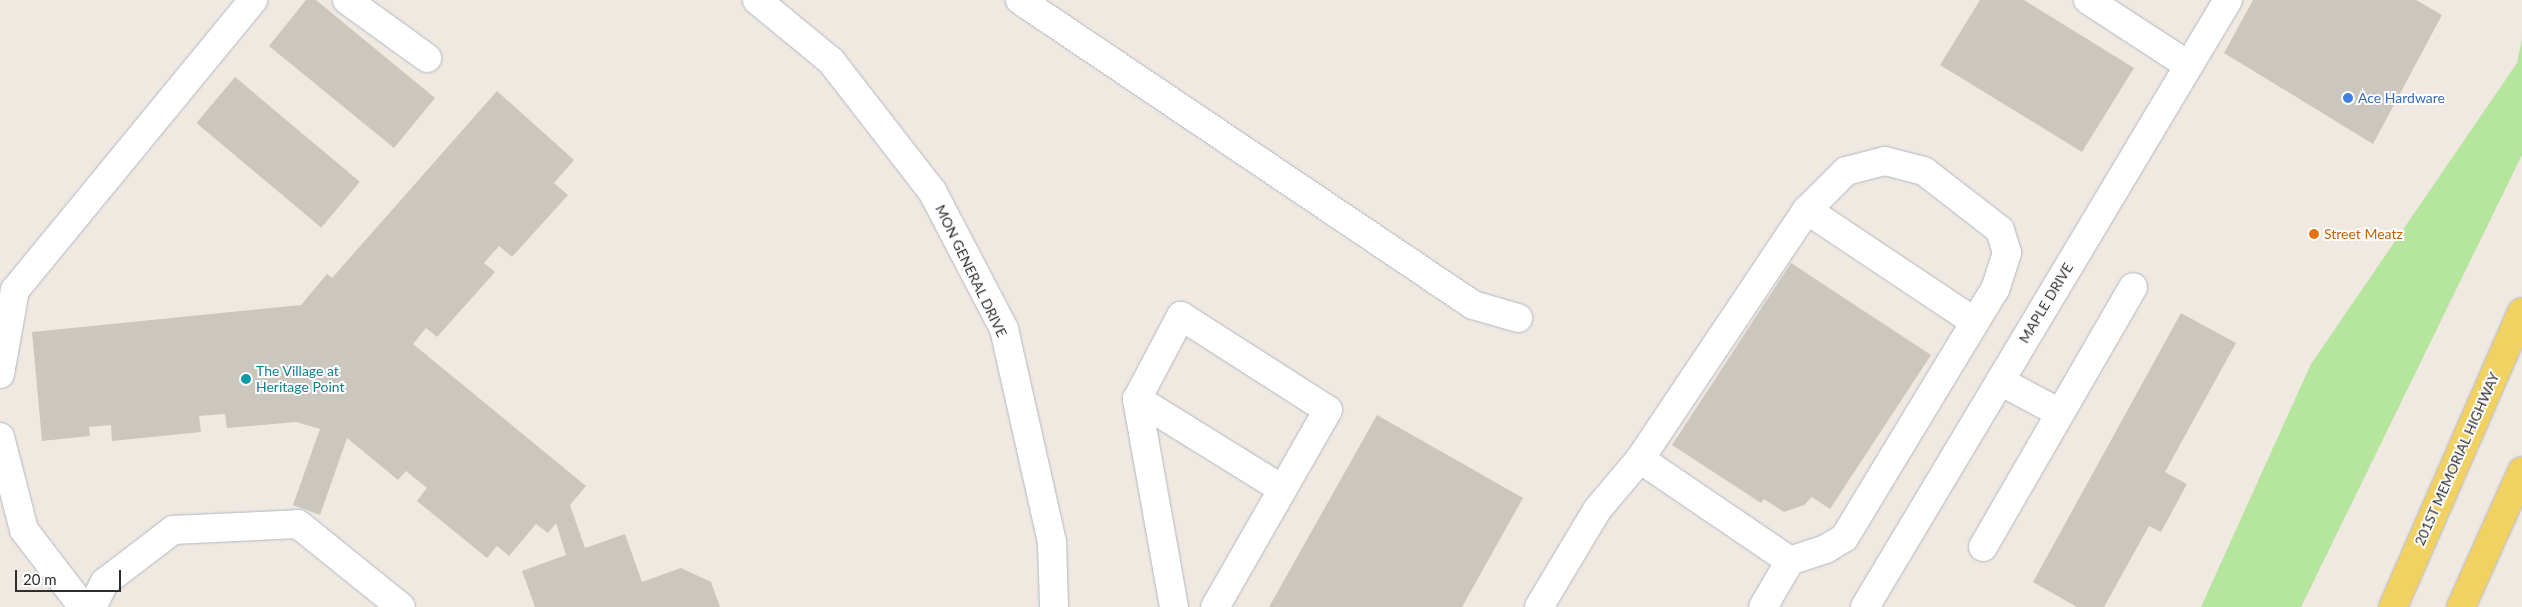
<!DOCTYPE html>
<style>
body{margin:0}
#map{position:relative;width:2522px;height:607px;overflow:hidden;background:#efe9e1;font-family:Lato,sans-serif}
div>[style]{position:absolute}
.green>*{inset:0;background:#b6e59e}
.building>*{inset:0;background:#cbc7bf;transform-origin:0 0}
.roads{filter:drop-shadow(0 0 1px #b4b7c1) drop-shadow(0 0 1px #b4b7c1)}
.minor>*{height:28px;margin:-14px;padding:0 14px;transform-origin:14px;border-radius:14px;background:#fff}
.major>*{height:28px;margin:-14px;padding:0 14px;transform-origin:14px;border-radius:14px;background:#f2d163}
.dots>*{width:14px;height:14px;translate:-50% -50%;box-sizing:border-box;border:2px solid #fff;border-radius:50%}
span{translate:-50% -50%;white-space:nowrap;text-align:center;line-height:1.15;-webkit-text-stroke:4px #fff;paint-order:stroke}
.shop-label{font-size:14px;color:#366cbe}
.left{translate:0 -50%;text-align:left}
.food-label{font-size:14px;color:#c56008}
.street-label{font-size:14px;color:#2e2e2e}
.culture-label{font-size:14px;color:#0d838f}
.scale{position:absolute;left:15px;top:570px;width:106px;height:22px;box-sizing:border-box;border:2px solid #2e2e2e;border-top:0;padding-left:6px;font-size:15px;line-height:18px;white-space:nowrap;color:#2e2e2e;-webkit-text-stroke:4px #fff;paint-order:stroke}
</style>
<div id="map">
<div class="green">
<div style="clip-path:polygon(2522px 39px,2522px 155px,2301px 607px,2201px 607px,2311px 364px,2517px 63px)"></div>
</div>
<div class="building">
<div style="clip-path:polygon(306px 0,316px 0,435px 98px,394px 148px,269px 46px)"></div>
<div style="clip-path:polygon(1980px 0,2024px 0,2134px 68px,2082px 152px,1940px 65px)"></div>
<div style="clip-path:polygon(2253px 0,2416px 0,2442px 15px,2373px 144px,2224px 53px)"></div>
<div style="left:235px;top:77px;width:163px;height:60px;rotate:40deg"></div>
<div style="clip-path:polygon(497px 91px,574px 160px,554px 183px,568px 195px,512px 257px,499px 246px,484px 263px,495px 272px,437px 337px,426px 328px,413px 344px,586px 486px,570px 505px,585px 548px,625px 534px,642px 582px,681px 568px,711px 582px,720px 607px,535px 607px,522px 571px,566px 555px,556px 523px,548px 533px,536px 524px,509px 556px,497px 546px,487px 558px,417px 501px,427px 488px,406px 471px,398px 480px,347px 438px,320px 515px,293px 505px,320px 429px,296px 422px,227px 428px,225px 414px,199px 416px,201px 432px,112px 441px,111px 425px,89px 427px,90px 436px,42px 441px,32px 332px,301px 305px,327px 274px,332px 278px)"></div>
<div style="clip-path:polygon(1791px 263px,1931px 355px,1830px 509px,1812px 497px,1804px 505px,1784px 512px,1764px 499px,1761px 503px,1672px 445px)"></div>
<div style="clip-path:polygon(2181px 313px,2236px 343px,2165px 472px,2187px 484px,2161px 532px,2149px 526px,2104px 607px,2077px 607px,2033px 582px)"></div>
<div style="clip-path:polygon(1377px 415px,1523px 498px,1462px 607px,1269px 607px)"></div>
</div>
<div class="roads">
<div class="minor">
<div style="left:347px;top:0;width:99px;rotate:35.9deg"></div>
<div style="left:757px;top:0;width:96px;rotate:39.5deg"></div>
<div style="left:831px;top:61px;width:165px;rotate:52.2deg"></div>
<div style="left:932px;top:191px;width:156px;rotate:62.4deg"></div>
<div style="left:1004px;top:329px;width:218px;rotate:77.3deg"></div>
<div style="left:1052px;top:542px;width:65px;rotate:88.2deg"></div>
<div style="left:1020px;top:0;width:546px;rotate:33.95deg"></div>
<div style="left:1473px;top:305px;width:47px;rotate:16.1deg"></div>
<div style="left:2088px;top:0;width:119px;rotate:33deg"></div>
<div style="left:1807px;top:210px;width:202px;rotate:33.7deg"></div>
<div style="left:0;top:374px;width:85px;rotate:-79.9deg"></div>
<div style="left:15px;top:290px;width:375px;rotate:-50.6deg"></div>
<div style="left:2000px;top:381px;width:68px;rotate:28.1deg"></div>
<div style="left:1137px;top:399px;width:171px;rotate:31.8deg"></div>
<div style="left:0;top:437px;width:96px;rotate:75.5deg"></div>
<div style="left:24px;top:530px;width:97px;rotate:52.5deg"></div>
<div style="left:1640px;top:459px;width:181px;rotate:34.2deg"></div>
<div style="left:1983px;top:547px;width:300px;rotate:-60deg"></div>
<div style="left:92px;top:607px;width:28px;rotate:-63deg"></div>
<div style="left:105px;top:582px;width:86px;rotate:-37.4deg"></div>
<div style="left:173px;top:530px;width:125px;rotate:-2.7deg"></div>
<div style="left:298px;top:524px;width:132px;rotate:38.9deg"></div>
<div style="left:1174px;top:607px;width:211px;rotate:-100.1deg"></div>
<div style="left:1137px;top:399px;width:94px;rotate:-62.1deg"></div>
<div style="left:1181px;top:316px;width:174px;rotate:32.6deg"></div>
<div style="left:1328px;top:410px;width:227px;rotate:119.8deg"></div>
<div style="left:1539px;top:607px;width:113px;rotate:-59.1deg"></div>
<div style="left:1597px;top:510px;width:67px;rotate:-49.9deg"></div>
<div style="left:1640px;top:459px;width:300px;rotate:-56.2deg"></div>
<div style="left:1807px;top:210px;width:55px;rotate:-45deg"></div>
<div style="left:1846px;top:171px;width:40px;rotate:-14.4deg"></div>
<div style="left:1885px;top:161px;width:40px;rotate:14.4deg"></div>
<div style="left:1924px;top:171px;width:96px;rotate:37.8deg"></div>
<div style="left:2000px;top:230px;width:24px;rotate:73deg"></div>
<div style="left:2007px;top:253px;width:38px;rotate:108deg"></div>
<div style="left:1995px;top:289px;width:291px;rotate:121.2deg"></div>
<div style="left:1844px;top:538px;width:21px;rotate:149deg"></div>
<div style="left:1826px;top:549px;width:38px;rotate:162deg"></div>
<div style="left:1790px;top:561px;width:53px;rotate:120.4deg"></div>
<div style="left:1865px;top:607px;width:707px;rotate:-59.12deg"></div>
</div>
<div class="major">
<div style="left:2393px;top:607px;width:322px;rotate:-66.4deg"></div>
<div style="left:2461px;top:607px;width:149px;rotate:-65.8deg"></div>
</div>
</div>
<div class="dots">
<div style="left:2348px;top:98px;background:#3f7fe0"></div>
<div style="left:2314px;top:234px;background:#e8710a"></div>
<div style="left:246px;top:379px;background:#0f9aa8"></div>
</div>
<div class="shop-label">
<span class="left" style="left:2358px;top:98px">Ace Hardware</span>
</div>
<div class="food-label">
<span class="left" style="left:2324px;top:234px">Street Meatz</span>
</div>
<div class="street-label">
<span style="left:971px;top:271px;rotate:64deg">MON GENERAL DRIVE</span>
<span style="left:2046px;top:303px;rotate:-59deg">MAPLE DRIVE</span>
<span style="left:2457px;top:459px;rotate:-66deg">201ST MEMORIAL HIGHWAY</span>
</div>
<div class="culture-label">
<span class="left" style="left:256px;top:379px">The Village at<br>Heritage Point</span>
</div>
<div class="scale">20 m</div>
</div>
